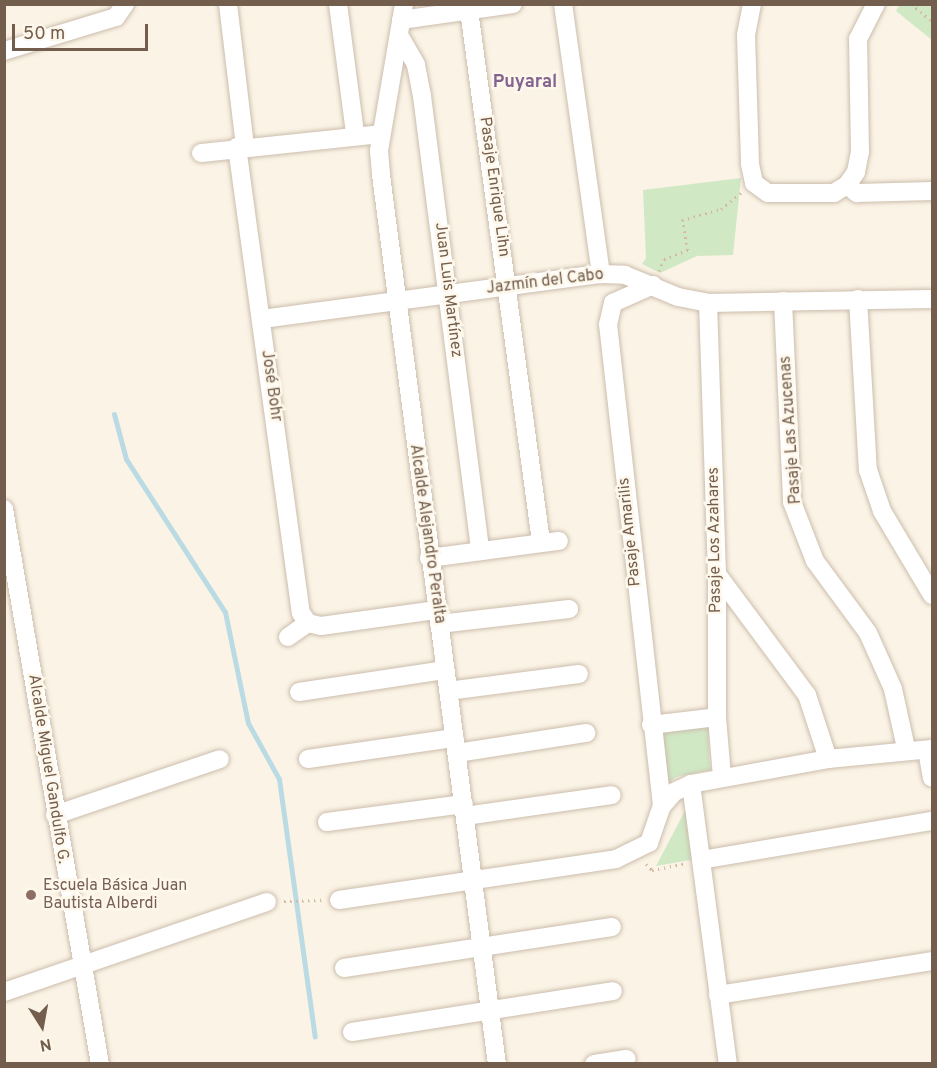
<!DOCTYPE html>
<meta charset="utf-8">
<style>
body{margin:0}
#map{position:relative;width:937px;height:1068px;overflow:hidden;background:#fbf4e6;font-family:Overpass,sans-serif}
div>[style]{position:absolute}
.green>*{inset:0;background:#d1e8c5}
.stream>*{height:5px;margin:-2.5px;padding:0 2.5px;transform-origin:2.5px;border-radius:2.5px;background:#bbdbe4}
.path>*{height:3px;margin-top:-1.5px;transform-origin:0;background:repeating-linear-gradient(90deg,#d4b9a2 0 1.5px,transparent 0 6px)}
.roads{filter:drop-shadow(0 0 2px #ccbdad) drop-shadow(0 0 2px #ccbdad)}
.minor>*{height:18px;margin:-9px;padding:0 9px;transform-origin:9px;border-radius:9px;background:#fff}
.dots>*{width:16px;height:16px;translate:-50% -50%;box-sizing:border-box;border:3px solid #fef8ec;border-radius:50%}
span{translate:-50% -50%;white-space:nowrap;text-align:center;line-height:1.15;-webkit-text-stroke:5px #fef8ec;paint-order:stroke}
.street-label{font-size:16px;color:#735d4c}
.education-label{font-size:16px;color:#785e54}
.left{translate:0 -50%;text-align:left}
.neighbourhood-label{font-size:18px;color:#84648f;font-weight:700}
.frame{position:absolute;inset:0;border:6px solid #735d4c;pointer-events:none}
.north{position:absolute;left:12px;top:996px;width:60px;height:60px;-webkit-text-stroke:4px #fef8ec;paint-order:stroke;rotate:169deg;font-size:16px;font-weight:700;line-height:24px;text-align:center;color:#735d4c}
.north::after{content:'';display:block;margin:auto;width:21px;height:27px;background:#735d4c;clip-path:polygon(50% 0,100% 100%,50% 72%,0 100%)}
.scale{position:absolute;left:12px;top:24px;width:136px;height:27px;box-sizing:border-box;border:3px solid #735d4c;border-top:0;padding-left:8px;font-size:18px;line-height:21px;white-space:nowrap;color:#735d4c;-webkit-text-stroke:4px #fef8ec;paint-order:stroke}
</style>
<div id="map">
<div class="green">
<div style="clip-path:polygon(900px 4px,932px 5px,932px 40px,896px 11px)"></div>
<div style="clip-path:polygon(741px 178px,733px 255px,697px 256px,660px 273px,642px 264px,646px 258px,643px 190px)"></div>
<div style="clip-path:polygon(708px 725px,710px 770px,676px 777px,667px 784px,659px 733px)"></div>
<div style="clip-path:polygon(687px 807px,696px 859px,656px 866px)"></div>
</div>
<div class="stream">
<div style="left:114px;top:414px;width:47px;rotate:75.1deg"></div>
<div style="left:126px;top:459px;width:182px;rotate:57.1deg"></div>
<div style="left:225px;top:612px;width:113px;rotate:78.3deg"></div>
<div style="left:248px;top:723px;width:64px;rotate:61deg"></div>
<div style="left:279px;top:779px;width:260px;rotate:82.1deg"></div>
</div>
<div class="path">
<div style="left:911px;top:4px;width:27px;rotate:39deg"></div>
<div style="left:659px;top:271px;width:13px;rotate:-67deg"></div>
<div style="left:664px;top:259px;width:26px;rotate:-21deg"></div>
<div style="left:688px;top:250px;width:31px;rotate:-101deg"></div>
<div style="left:682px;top:220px;width:41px;rotate:-15.8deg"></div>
<div style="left:721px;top:209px;width:26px;rotate:-39deg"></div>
<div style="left:646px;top:864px;width:8px;rotate:45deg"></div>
<div style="left:652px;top:870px;width:33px;rotate:-11deg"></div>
<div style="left:284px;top:901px;width:38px;rotate:-2deg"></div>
</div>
<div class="roads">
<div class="minor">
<div style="left:228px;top:4px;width:143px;rotate:83.2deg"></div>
<div style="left:338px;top:4px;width:131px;rotate:82.5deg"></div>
<div style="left:404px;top:4px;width:149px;rotate:99.7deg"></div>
<div style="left:379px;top:151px;width:24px;rotate:85deg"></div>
<div style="left:381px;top:175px;width:897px;rotate:82.57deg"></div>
<div style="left:563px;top:4px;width:273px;rotate:82deg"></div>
<div style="left:752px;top:4px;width:32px;rotate:101deg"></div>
<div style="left:746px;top:35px;width:129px;rotate:88.2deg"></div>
<div style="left:750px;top:164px;width:19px;rotate:78deg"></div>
<div style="left:754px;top:183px;width:17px;rotate:36deg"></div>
<div style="left:768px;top:193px;width:66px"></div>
<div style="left:834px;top:193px;width:15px;rotate:-32deg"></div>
<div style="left:847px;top:185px;width:16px;rotate:-55deg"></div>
<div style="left:856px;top:172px;width:20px;rotate:-79deg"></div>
<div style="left:860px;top:152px;width:113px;rotate:-91deg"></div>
<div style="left:858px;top:39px;width:39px;rotate:-63deg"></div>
<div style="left:469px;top:10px;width:537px;rotate:82.29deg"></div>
<div style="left:401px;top:20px;width:113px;rotate:-8.1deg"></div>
<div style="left:399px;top:35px;width:34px;rotate:60deg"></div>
<div style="left:416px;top:65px;width:32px;rotate:79deg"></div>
<div style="left:422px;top:96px;width:459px;rotate:82.7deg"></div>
<div style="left:4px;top:51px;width:117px;rotate:-16.9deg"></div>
<div style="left:116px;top:17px;width:16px;rotate:-55deg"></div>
<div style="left:237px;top:147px;width:470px;rotate:82.2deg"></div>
<div style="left:301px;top:613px;width:12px;rotate:55deg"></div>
<div style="left:201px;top:153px;width:181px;rotate:-6deg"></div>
<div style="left:847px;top:185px;width:13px;rotate:39deg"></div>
<div style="left:857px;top:193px;width:75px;rotate:-1.5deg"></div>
<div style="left:653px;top:285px;width:44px;rotate:155.8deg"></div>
<div style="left:613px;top:303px;width:22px;rotate:103deg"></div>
<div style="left:608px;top:324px;width:485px;rotate:83.6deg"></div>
<div style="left:858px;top:299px;width:171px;rotate:86.7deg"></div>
<div style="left:868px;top:470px;width:43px;rotate:71.1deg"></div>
<div style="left:882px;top:511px;width:98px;rotate:59.2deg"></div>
<div style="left:783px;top:301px;width:201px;rotate:87.4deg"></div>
<div style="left:792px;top:502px;width:63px;rotate:68.7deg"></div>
<div style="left:815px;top:561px;width:89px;rotate:53.6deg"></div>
<div style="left:868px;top:633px;width:61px;rotate:65.9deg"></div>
<div style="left:893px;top:689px;width:60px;rotate:77.6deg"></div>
<div style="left:708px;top:303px;width:271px;rotate:88.1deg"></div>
<div style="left:717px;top:574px;width:143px;rotate:90deg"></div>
<div style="left:717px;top:717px;width:60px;rotate:85.2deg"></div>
<div style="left:262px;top:319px;width:342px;rotate:-7.6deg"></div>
<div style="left:601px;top:274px;width:24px;rotate:2deg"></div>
<div style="left:625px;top:275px;width:57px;rotate:22.5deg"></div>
<div style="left:678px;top:297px;width:31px;rotate:11deg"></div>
<div style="left:708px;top:303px;width:224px;rotate:-1deg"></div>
<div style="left:4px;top:509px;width:563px;rotate:80.19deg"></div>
<div style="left:429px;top:558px;width:131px;rotate:-7.5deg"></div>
<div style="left:717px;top:574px;width:151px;rotate:53.4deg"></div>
<div style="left:807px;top:695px;width:67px;rotate:71.8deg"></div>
<div style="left:439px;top:624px;width:131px;rotate:-6.6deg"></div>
<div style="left:288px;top:637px;width:24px;rotate:-35deg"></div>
<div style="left:308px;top:623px;width:13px;rotate:13deg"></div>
<div style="left:321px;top:626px;width:117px;rotate:-7.9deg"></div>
<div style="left:448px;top:691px;width:132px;rotate:-7.4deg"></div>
<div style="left:299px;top:692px;width:148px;rotate:-8.6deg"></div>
<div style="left:651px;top:725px;width:66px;rotate:-6.9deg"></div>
<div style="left:927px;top:750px;width:28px;rotate:80deg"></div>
<div style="left:457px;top:753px;width:131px;rotate:-8.8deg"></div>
<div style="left:308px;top:759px;width:148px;rotate:-8.2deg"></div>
<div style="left:691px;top:784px;width:282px;rotate:82.5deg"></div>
<div style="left:55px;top:815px;width:174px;rotate:-18.7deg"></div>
<div style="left:465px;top:816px;width:148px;rotate:-8.1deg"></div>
<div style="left:327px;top:822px;width:138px;rotate:-7.5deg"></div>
<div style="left:701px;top:860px;width:234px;rotate:-9.6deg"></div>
<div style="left:339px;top:900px;width:280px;rotate:-8.4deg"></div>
<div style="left:616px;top:859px;width:37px;rotate:-26deg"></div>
<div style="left:649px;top:843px;width:39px;rotate:-71deg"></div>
<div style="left:662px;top:806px;width:18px;rotate:-49deg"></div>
<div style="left:674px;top:792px;width:19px;rotate:-25deg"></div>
<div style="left:691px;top:784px;width:139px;rotate:-10.3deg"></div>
<div style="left:828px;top:759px;width:104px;rotate:-5.5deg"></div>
<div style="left:344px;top:968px;width:271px;rotate:-8.7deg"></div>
<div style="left:4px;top:992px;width:278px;rotate:-18.9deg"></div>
<div style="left:718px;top:995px;width:217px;rotate:-9deg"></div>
<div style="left:352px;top:1032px;width:264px;rotate:-8.9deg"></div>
<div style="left:594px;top:1064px;width:33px;rotate:-9deg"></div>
</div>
</div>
<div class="dots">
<div style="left:31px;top:895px;background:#8d6e63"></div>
</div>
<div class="street-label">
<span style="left:494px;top:187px;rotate:82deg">Pasaje Enrique Lihn</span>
<span style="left:545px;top:282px;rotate:-7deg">Jazmín del Cabo</span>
<span style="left:448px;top:290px;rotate:83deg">Juan Luis Martínez</span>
<span style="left:271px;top:386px;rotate:82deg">José Bohr</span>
<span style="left:791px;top:430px;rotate:-94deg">Pasaje Las Azucenas</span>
<span style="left:630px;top:532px;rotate:-96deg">Pasaje Amarilis</span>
<span style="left:427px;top:534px;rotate:82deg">Alcalde Alejandro Peralta</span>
<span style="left:715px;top:540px;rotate:-91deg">Pasaje Los Azahares</span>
<span style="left:48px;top:769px;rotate:81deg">Alcalde Miguel Gandulfo G.</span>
</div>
<div class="education-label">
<span class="left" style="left:43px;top:895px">Escuela Básica Juan<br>Bautista Alberdi</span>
</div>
<div class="neighbourhood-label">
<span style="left:525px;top:83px">Puyaral</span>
</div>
<div class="frame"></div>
<div class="north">N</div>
<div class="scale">50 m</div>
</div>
